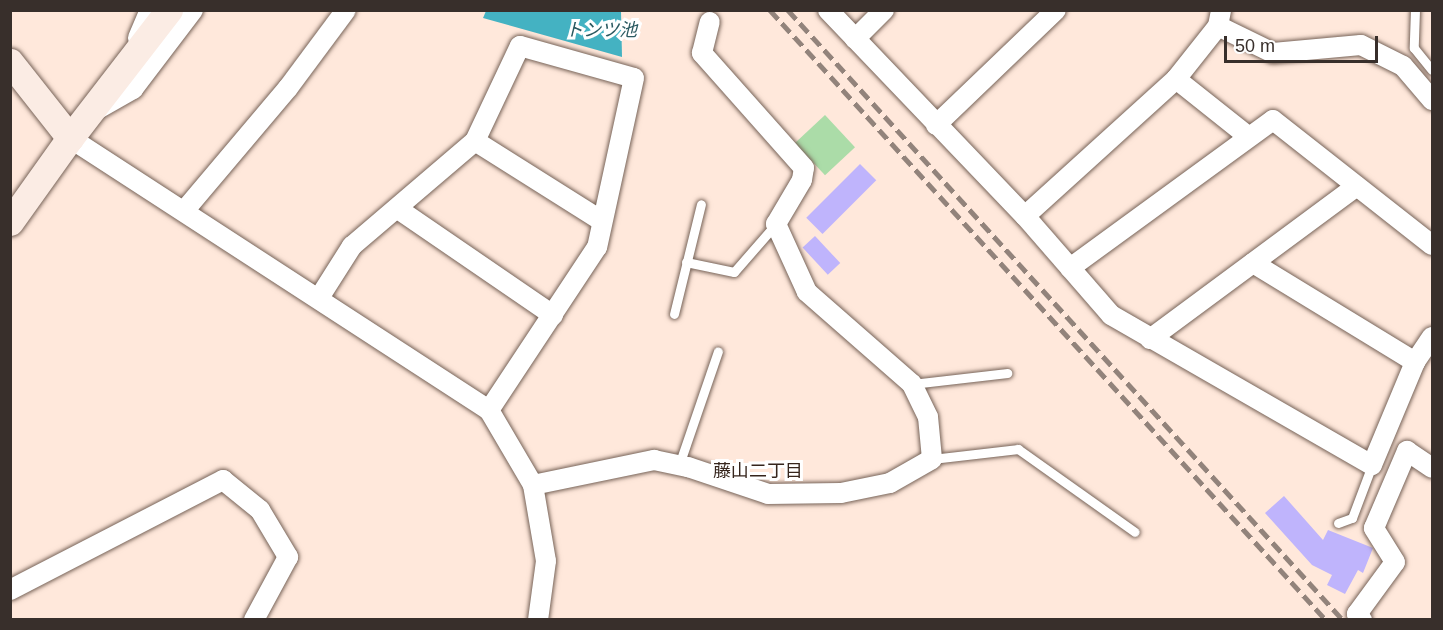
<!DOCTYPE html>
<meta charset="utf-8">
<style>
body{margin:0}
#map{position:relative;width:1443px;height:630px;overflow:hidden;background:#ffe8db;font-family:Arial,"Noto Sans JP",sans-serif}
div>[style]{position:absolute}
.green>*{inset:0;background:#abdca8;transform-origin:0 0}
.water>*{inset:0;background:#44b2c2}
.building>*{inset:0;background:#bfb4fc;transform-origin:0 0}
.roads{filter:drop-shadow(0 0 2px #776358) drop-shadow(0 0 2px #776358)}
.lane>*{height:9px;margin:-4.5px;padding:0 4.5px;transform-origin:4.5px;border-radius:4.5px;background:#fff}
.street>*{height:20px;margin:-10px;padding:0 10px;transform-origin:10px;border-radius:10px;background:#fff}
.secondary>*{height:27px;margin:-13.5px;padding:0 13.5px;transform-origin:13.5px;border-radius:13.5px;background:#fbece4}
.rail>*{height:4.5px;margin-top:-2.25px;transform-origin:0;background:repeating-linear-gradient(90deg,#92837b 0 12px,transparent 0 18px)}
span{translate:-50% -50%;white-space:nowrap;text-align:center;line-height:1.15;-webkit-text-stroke:6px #fff;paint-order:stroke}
.water-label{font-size:18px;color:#2b5a61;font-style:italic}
.neighbourhood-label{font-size:18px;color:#36251c}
.frame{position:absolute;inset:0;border:12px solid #382f2b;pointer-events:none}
.scale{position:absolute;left:1224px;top:36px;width:154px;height:27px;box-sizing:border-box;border:3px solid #382f2b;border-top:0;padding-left:8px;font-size:18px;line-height:21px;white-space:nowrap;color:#382f2b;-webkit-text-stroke:4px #fff;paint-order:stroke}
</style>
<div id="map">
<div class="green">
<div style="left:825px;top:115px;width:44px;height:41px;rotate:47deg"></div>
</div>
<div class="water">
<div style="clip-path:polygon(486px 11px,621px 11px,622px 57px,483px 18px)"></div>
</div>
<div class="building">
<div style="left:860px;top:164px;width:23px;height:76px;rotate:45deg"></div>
<div style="left:815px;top:236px;width:37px;height:17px;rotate:47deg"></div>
<div style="clip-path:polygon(1284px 496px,1323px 540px,1328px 530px,1373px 548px,1363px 573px,1358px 570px,1345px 594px,1327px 585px,1332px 575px,1312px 565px,1265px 513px)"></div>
</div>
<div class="roads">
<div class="lane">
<div style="left:1415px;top:10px;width:38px;rotate:92deg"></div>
<div style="left:1414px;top:48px;width:28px;rotate:51deg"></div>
<div style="left:686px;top:262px;width:49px;rotate:11.8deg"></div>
<div style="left:734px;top:272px;width:62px;rotate:-48.9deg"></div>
<div style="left:674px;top:314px;width:113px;rotate:-76.2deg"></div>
<div style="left:912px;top:384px;width:96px;rotate:-6.6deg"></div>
<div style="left:932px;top:459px;width:87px;rotate:-6.6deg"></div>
<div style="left:1018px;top:449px;width:143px;rotate:35.4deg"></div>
<div style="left:679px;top:465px;width:120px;rotate:-71.1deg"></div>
<div style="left:1338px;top:523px;width:15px;rotate:-20deg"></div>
<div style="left:1352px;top:518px;width:57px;rotate:-69.3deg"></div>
</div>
<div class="street">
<div style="left:828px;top:10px;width:285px;rotate:46.3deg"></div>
<div style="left:1025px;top:216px;width:131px;rotate:49deg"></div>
<div style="left:1111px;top:315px;width:301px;rotate:29.9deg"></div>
<div style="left:1372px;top:465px;width:112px;rotate:-67.3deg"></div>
<div style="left:1415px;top:362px;width:30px;rotate:-56deg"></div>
<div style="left:1218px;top:26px;width:61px;rotate:26.1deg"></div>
<div style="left:1273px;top:53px;width:88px;rotate:-5.2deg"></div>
<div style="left:1361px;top:45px;width:47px;rotate:26.6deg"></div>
<div style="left:1403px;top:66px;width:45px;rotate:49.5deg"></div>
<div style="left:138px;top:38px;width:30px;rotate:-67deg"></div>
<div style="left:855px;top:39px;width:41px;rotate:-45deg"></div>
<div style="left:1176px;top:79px;width:93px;rotate:38.5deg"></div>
<div style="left:96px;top:110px;width:43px;rotate:-29.6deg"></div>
<div style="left:133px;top:89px;width:99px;rotate:-52.8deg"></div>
<div style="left:936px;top:125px;width:166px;rotate:-43.8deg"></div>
<div style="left:70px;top:138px;width:500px;rotate:33deg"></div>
<div style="left:489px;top:410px;width:87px;rotate:59.6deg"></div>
<div style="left:533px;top:485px;width:77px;rotate:80.3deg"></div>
<div style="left:546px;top:561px;width:60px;rotate:97.7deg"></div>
<div style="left:475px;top:141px;width:150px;rotate:32.2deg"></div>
<div style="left:398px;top:209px;width:188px;rotate:34.4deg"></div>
<div style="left:184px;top:211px;width:161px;rotate:-49.8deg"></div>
<div style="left:288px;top:88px;width:97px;rotate:-53.4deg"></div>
<div style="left:1025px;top:216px;width:204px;rotate:-42.2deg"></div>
<div style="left:1176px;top:79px;width:68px;rotate:-51.6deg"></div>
<div style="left:1218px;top:26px;width:16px;rotate:-79deg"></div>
<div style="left:1253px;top:263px;width:190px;rotate:31.4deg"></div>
<div style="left:1070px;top:268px;width:251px;rotate:-36.1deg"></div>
<div style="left:1273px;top:120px;width:202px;rotate:38.2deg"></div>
<div style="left:319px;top:298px;width:62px;rotate:-57.6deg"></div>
<div style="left:352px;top:246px;width:162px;rotate:-40.5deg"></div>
<div style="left:475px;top:141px;width:105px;rotate:-64.7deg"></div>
<div style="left:520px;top:46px;width:118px;rotate:15.7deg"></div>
<div style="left:634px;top:78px;width:173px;rotate:102.3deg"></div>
<div style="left:597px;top:247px;width:196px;rotate:123.5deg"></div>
<div style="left:1150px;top:339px;width:257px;rotate:-36.5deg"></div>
<div style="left:533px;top:485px;width:124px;rotate:-11.7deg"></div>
<div style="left:654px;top:460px;width:35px;rotate:12deg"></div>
<div style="left:688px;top:467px;width:84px;rotate:18.6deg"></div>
<div style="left:768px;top:494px;width:73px;rotate:-0.8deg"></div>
<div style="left:841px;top:493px;width:50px;rotate:-11.5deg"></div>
<div style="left:890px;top:483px;width:48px;rotate:-29.7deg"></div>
<div style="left:932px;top:459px;width:42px;rotate:-95.4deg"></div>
<div style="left:928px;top:417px;width:37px;rotate:-116deg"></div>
<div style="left:912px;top:384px;width:140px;rotate:-138.8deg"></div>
<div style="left:807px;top:292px;width:75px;rotate:-114.5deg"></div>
<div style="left:776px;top:224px;width:51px;rotate:-59.4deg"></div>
<div style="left:802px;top:180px;width:12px;rotate:-81deg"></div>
<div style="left:804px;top:168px;width:154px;rotate:-131.6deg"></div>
<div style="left:702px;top:53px;width:32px;rotate:-76deg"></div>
<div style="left:10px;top:590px;width:240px;rotate:-27.3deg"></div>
<div style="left:223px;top:480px;width:48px;rotate:39deg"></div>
<div style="left:260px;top:510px;width:55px;rotate:59.2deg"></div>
<div style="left:288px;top:557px;width:72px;rotate:118.4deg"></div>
<div style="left:1362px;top:620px;width:8px;rotate:-130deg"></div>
<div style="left:1357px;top:614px;width:64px;rotate:-53.8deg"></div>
<div style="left:1395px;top:562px;width:40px;rotate:-122deg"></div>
<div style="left:1374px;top:528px;width:84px;rotate:-66.8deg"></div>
<div style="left:1407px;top:451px;width:30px;rotate:34deg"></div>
</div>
<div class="secondary">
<div style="left:10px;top:62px;width:97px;rotate:51.7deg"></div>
<div style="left:10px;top:222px;width:103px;rotate:-54.5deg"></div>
<div style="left:70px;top:138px;width:162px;rotate:-52.3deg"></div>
</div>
</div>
<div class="rail">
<div style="left:770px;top:10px;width:825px;rotate:47.65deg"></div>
<div style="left:788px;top:10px;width:825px;rotate:47.7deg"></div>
</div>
<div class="water-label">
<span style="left:601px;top:30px">トンツ池</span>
</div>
<div class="neighbourhood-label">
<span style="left:758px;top:471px">藤山二丁目</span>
</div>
<div class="frame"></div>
<div class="scale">50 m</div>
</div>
